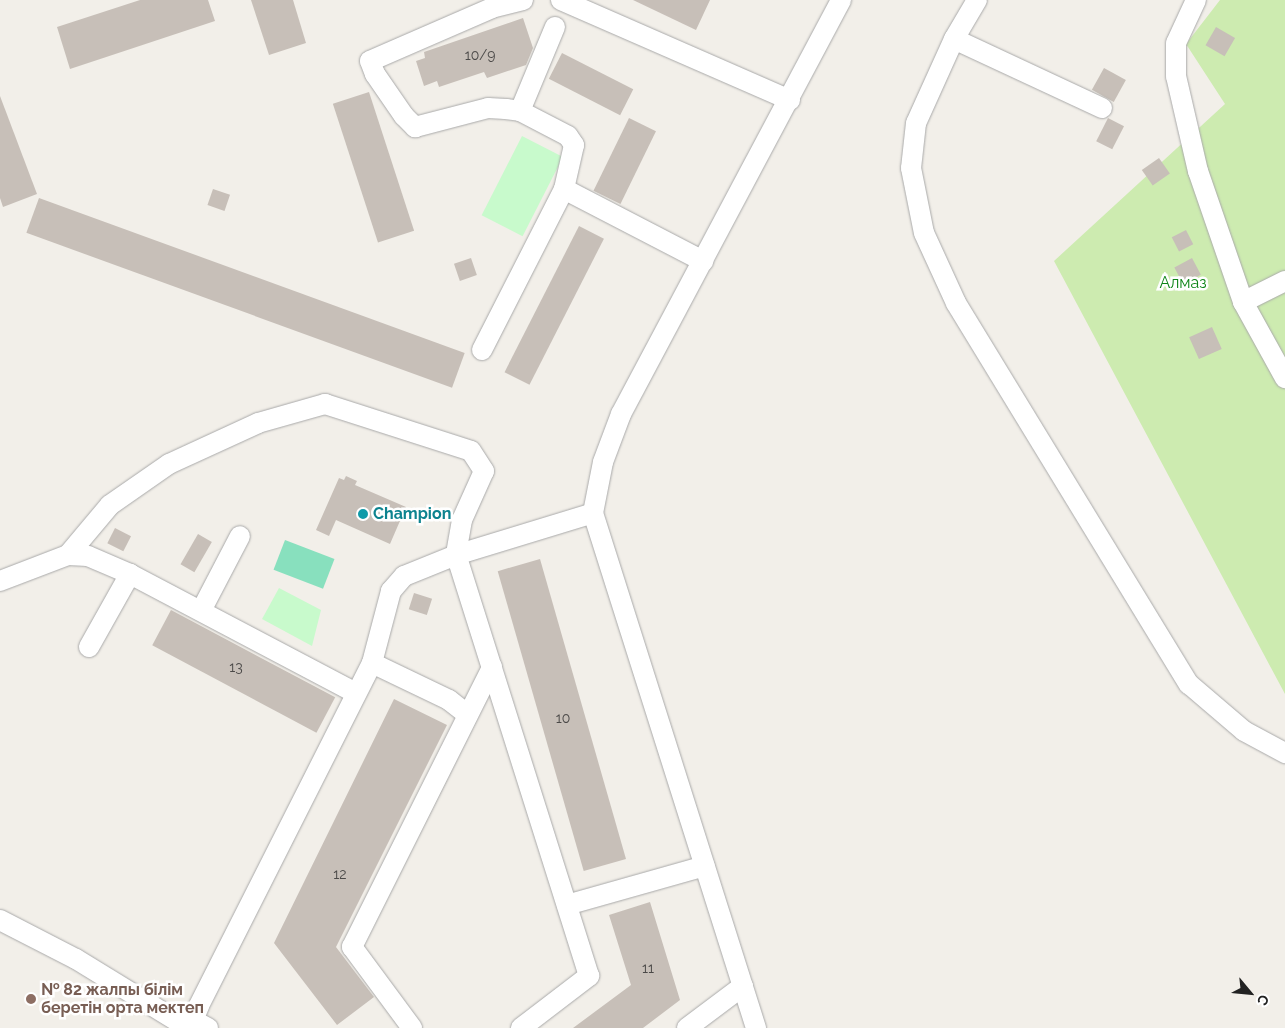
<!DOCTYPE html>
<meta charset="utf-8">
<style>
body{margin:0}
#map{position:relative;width:1285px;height:1028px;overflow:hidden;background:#f2efe9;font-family:Raleway,sans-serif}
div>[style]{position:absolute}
.grass>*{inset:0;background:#cdebb0}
.park>*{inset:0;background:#c8facc;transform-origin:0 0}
.pitch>*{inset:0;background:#88e0be;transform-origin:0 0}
.building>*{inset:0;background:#c7bfb8;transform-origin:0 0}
.roads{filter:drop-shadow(0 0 1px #a9a9a9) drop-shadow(0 0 1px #a9a9a9)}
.minor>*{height:20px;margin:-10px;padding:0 10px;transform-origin:10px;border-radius:10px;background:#fff}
.dots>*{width:14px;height:14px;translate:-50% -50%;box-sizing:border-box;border:2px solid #fff;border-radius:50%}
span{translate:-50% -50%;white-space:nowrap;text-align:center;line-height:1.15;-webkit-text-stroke:5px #fff;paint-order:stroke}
.number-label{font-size:14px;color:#4b4948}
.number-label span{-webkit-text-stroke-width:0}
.park-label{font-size:16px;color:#0c8416}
.culture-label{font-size:16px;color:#0d838f;font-weight:700}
.left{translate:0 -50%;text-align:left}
.education-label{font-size:16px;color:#785e54;font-weight:700}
.north{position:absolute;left:1225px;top:968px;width:50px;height:50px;-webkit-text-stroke:4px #fff;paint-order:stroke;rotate:118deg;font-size:14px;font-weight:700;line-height:20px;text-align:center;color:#222}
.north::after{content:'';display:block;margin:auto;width:18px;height:22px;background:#222;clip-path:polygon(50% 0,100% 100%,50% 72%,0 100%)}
</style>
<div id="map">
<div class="grass">
<div style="clip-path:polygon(1220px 0,1285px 0,1285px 694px,1054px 261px,1225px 104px,1186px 44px)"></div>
</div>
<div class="park">
<div style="left:522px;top:136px;width:46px;height:89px;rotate:27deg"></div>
<div style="clip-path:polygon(279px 588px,321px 610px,312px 646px,262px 619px)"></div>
</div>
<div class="pitch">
<div style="left:285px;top:540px;width:53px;height:32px;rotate:21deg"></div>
</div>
<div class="building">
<div style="clip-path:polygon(140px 0,208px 0,215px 21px,70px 69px,57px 27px)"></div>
<div style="clip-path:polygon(251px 0,293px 0,306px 43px,269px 55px)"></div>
<div style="clip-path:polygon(633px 0,710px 0,696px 30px)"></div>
<div style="clip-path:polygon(523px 18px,533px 48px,526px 65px,487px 78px,484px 72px,439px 87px,437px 81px,424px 86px,416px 61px,425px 58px,424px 52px)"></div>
<div style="left:1216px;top:27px;width:22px;height:21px;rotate:30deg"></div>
<div style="left:562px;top:53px;width:80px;height:29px;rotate:27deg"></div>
<div style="left:1104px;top:68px;width:25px;height:25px;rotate:29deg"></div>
<div style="left:369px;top:92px;width:146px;height:38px;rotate:72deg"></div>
<div style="clip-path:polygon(0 96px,37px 194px,3px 207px,0 198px)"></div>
<div style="left:629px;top:118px;width:30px;height:81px;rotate:26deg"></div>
<div style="left:1108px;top:118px;width:18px;height:26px;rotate:27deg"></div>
<div style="left:1159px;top:158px;width:19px;height:21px;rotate:55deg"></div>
<div style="left:213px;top:189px;width:18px;height:17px;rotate:19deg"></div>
<div style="left:39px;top:198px;width:453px;height:37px;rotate:20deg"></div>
<div style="left:579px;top:226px;width:28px;height:164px;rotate:27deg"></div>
<div style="left:1186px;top:230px;width:16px;height:16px;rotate:63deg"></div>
<div style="left:471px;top:258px;width:18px;height:18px;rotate:71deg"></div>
<div style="left:1192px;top:258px;width:19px;height:20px;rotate:62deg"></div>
<div style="left:1212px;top:327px;width:24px;height:25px;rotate:66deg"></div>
<div style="clip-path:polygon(346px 476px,357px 481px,355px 485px,406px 507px,390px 544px,336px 520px,329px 536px,316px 530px,339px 478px,344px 480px)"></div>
<div style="left:115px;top:528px;width:18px;height:17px;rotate:27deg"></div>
<div style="left:198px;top:534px;width:16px;height:35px;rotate:30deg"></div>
<div style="left:540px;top:559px;width:312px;height:44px;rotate:74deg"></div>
<div style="left:414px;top:593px;width:19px;height:17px;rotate:18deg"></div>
<div style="left:171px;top:610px;width:186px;height:40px;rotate:28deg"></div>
<div style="clip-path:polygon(394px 699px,447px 725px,336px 947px,374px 997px,337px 1025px,274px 943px)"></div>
<div style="clip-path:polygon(650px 902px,680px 1000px,643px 1028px,573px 1028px,631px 985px,609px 915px)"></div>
</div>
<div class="roads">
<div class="minor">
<div style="left:523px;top:0;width:32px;rotate:166deg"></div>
<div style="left:492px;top:8px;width:133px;rotate:156.5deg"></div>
<div style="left:370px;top:61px;width:14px;rotate:69deg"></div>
<div style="left:375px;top:74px;width:51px;rotate:55.4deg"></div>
<div style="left:404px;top:116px;width:16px;rotate:45deg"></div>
<div style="left:415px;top:127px;width:75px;rotate:-14.6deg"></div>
<div style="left:488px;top:108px;width:18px;rotate:3deg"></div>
<div style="left:506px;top:109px;width:14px;rotate:8deg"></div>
<div style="left:520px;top:111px;width:54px;rotate:27.5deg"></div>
<div style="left:568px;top:136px;width:11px;rotate:56deg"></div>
<div style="left:574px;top:145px;width:45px;rotate:102.8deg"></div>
<div style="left:564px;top:189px;width:157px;rotate:27.4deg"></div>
<div style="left:561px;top:0;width:250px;rotate:23.6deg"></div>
<div style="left:1196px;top:0;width:47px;rotate:114.9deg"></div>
<div style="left:1176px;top:43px;width:33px;rotate:90deg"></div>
<div style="left:1176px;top:76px;width:98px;rotate:77deg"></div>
<div style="left:1198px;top:171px;width:139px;rotate:71deg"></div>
<div style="left:1243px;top:302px;width:87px;rotate:61.1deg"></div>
<div style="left:954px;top:39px;width:45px;rotate:-59.5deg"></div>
<div style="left:1102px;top:108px;width:163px;rotate:-155deg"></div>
<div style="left:954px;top:39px;width:92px;rotate:114.3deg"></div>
<div style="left:916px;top:123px;width:45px;rotate:96.3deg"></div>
<div style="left:911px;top:168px;width:66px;rotate:78.7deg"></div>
<div style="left:924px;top:233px;width:77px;rotate:65.4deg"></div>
<div style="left:956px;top:303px;width:447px;rotate:58.6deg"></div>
<div style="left:1189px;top:684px;width:72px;rotate:40.5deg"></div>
<div style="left:1244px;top:731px;width:47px;rotate:28.2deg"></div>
<div style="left:520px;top:111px;width:91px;rotate:-67.4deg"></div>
<div style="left:1243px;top:302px;width:47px;rotate:-26.6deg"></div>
<div style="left:482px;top:350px;width:181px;rotate:-63deg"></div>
<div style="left:68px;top:555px;width:20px;rotate:3deg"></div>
<div style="left:88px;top:556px;width:46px;rotate:23.2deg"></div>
<div style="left:130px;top:574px;width:255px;rotate:27.8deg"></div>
<div style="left:0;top:581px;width:73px;rotate:-20.9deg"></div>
<div style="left:68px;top:555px;width:65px;rotate:-50deg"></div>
<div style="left:110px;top:505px;width:72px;rotate:-34.8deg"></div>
<div style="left:169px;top:464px;width:98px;rotate:-24.7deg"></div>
<div style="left:258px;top:423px;width:70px;rotate:-15.8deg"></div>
<div style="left:325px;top:404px;width:153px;rotate:17.8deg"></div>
<div style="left:471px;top:451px;width:24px;rotate:57deg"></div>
<div style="left:484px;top:471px;width:54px;rotate:114.2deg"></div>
<div style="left:462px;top:520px;width:36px;rotate:100deg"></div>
<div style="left:456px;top:555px;width:56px;rotate:158deg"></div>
<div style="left:404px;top:576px;width:20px;rotate:131deg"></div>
<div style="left:391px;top:591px;width:74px;rotate:104.8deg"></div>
<div style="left:372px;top:663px;width:384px;rotate:116.8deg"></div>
<div style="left:199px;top:1006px;width:15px;rotate:113deg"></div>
<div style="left:193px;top:1020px;width:17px;rotate:28deg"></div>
<div style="left:202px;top:609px;width:82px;rotate:-62.5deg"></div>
<div style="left:89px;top:647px;width:84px;rotate:-60.7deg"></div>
<div style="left:372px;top:663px;width:85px;rotate:25.7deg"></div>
<div style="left:449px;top:700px;width:24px;rotate:38deg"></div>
<div style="left:567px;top:905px;width:143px;rotate:-15.8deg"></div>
<div style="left:0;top:920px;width:85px;rotate:27.2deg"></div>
<div style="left:76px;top:959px;width:119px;rotate:31.5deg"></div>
<div style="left:177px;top:1021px;width:16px;rotate:-4deg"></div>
<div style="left:412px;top:1028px;width:101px;rotate:-126.5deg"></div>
<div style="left:352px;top:947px;width:313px;rotate:-63.4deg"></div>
<div style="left:521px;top:1028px;width:86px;rotate:-37.4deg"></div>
<div style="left:589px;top:976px;width:442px;rotate:-107.5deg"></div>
<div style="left:456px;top:555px;width:143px;rotate:-17deg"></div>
<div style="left:687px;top:1028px;width:70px;rotate:-36.9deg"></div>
<div style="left:756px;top:1028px;width:540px;rotate:-107.56deg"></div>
<div style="left:593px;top:513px;width:52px;rotate:-78.9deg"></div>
<div style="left:603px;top:462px;width:51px;rotate:-69.4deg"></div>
<div style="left:621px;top:414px;width:469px;rotate:-62deg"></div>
</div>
</div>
<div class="dots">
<div style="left:363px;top:514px;background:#0f9aa8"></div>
<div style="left:31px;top:999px;background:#8d6e63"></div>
</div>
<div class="number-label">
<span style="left:480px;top:55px">10/9</span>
<span style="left:236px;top:667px">13</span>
<span style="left:563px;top:718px">10</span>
<span style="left:340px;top:874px">12</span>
<span style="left:648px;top:968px">11</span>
</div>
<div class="park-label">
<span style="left:1183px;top:283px">Алмаз</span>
</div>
<div class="culture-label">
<span class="left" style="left:373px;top:514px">Champion</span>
</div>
<div class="education-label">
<span class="left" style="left:41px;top:999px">№ 82 жалпы білім<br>беретін орта мектеп</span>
</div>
<div class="north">С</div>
</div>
